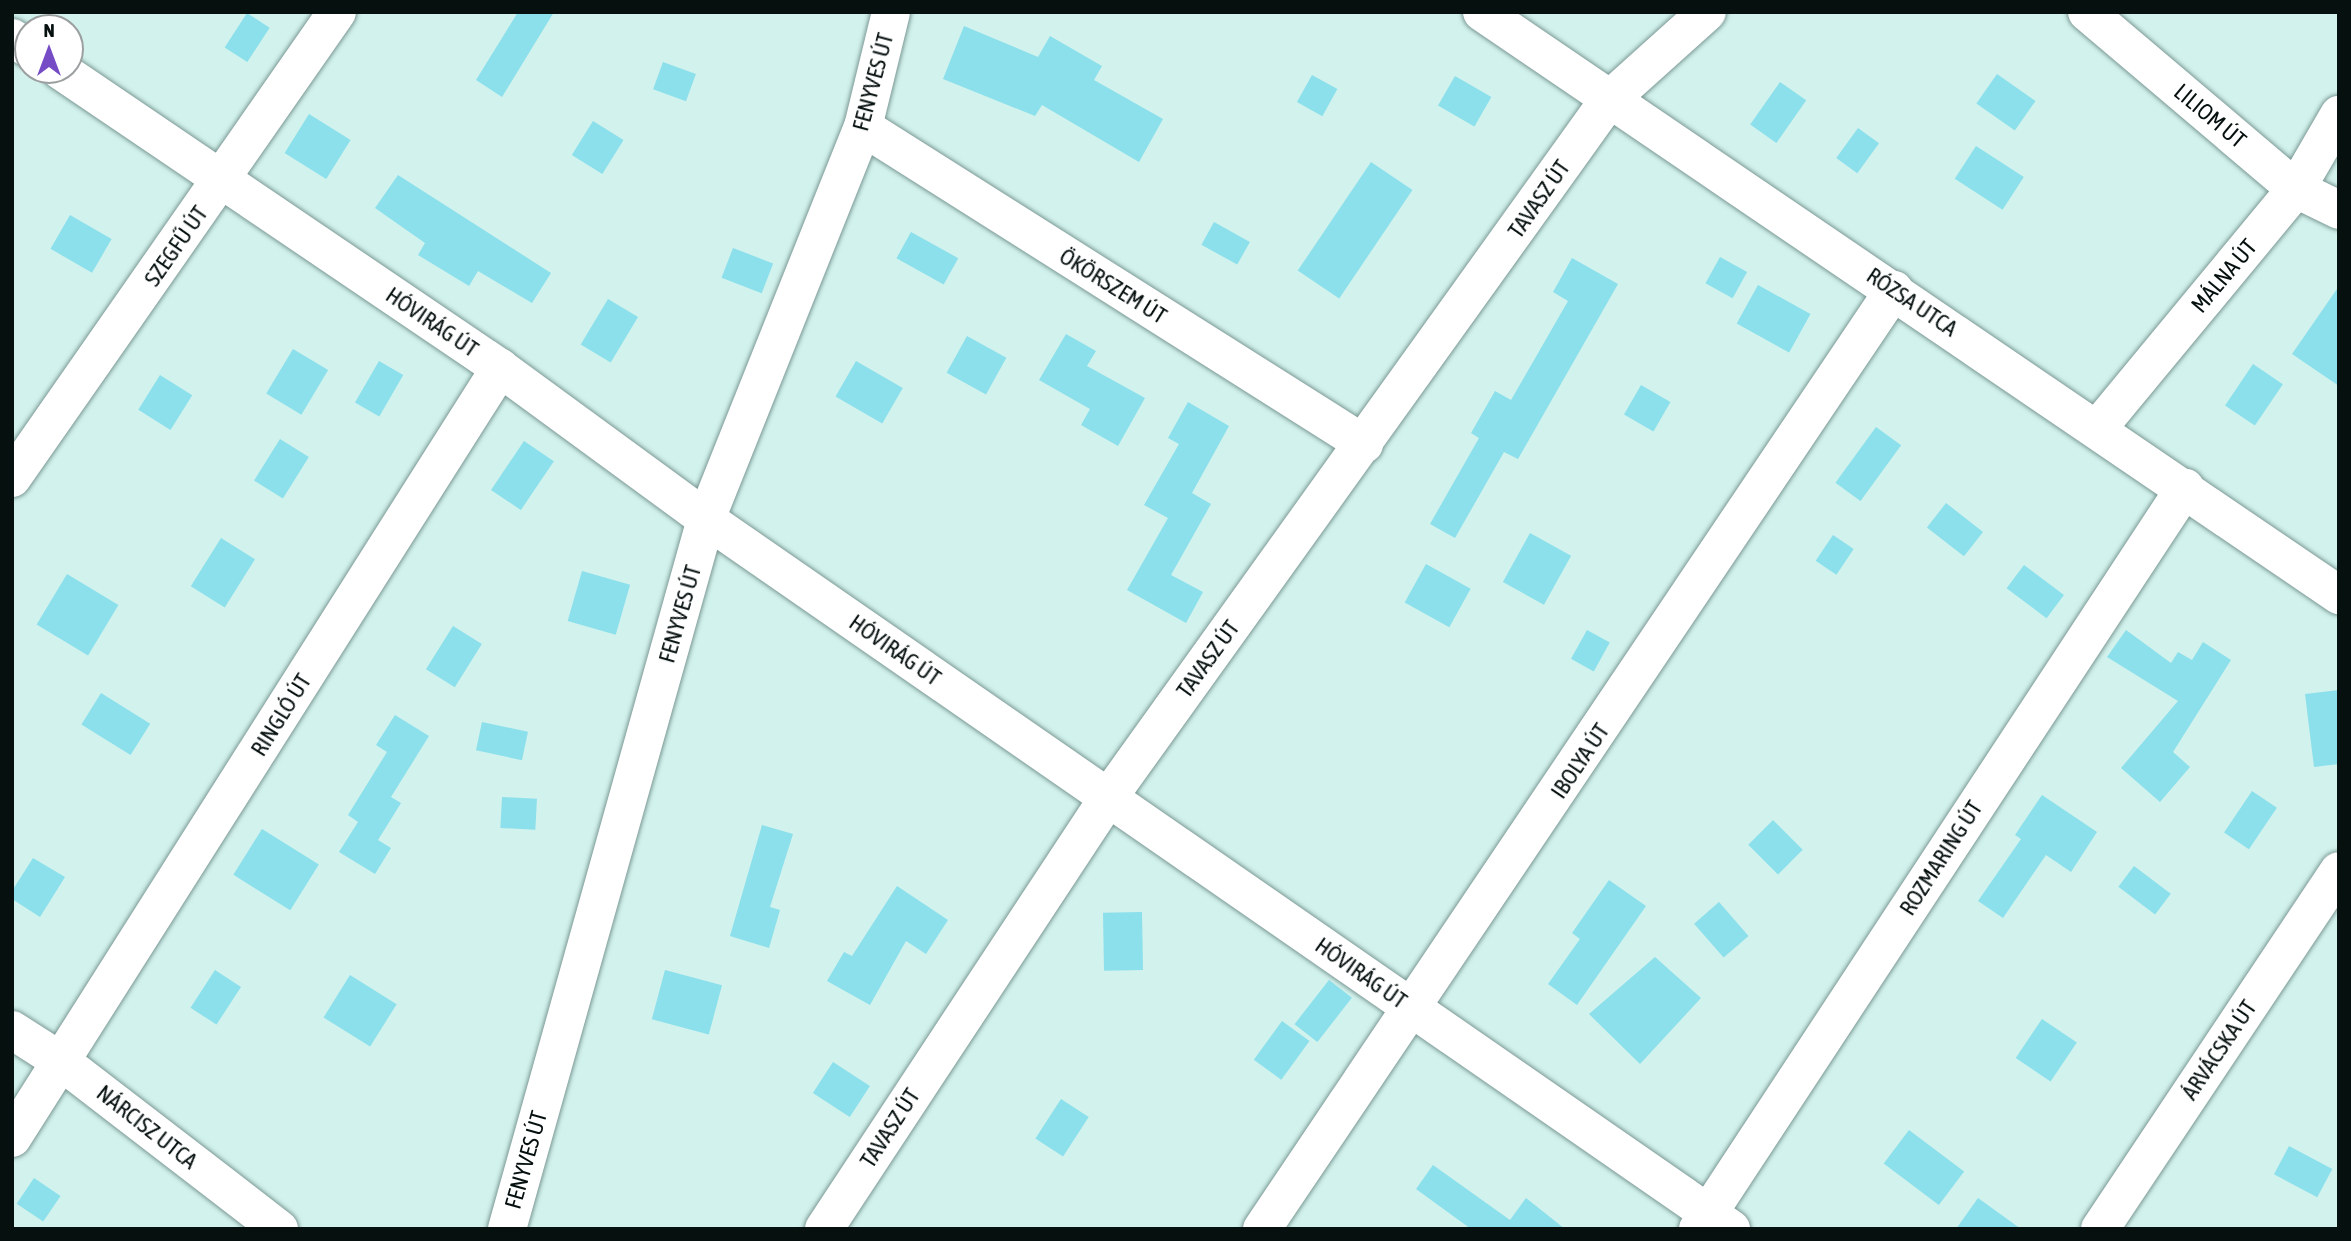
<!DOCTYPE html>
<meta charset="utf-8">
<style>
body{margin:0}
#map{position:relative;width:2351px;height:1241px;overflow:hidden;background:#d2f2ed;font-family:"Asap Condensed",sans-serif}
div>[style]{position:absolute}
.building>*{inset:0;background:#8be0ec;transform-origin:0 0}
.roads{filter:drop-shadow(0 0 2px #7b9894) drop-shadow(0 0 2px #7b9894)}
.minor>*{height:38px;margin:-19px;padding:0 19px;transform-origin:19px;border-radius:19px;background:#fff}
span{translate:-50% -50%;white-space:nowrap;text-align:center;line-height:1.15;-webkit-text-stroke:5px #fff;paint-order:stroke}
.street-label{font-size:23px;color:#06100f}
.frame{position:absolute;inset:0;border:14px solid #06100f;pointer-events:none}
.north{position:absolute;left:14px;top:14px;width:70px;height:70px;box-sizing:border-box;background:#fff;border:2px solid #9b9f9f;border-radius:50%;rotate:0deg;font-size:19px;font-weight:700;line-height:28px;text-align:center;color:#06100f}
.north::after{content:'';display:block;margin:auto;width:24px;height:32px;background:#754cc5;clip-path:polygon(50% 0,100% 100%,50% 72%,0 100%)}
</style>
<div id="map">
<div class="building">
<div style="clip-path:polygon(518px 12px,554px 12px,502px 97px,476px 80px)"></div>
<div style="left:247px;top:13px;width:27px;height:41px;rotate:33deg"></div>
<div style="clip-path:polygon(964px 26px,1038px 57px,1050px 36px,1102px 66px,1094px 80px,1163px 119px,1139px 162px,1042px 105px,1035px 116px,943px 79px)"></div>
<div style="left:663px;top:62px;width:35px;height:29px;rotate:20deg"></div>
<div style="left:1997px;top:74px;width:47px;height:36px;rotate:35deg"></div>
<div style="left:1312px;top:75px;width:29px;height:31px;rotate:29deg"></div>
<div style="left:1455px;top:76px;width:42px;height:34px;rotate:30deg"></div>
<div style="left:1780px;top:82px;width:32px;height:52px;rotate:35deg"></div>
<div style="left:309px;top:114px;width:49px;height:46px;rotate:32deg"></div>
<div style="left:593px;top:121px;width:36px;height:40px;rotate:32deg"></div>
<div style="left:1858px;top:128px;width:26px;height:37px;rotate:36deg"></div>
<div style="left:1976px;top:146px;width:57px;height:39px;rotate:33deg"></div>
<div style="left:1371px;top:162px;width:50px;height:131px;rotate:34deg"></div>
<div style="clip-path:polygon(398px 175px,551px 273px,532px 303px,478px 271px,469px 286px,418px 255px,425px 243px,375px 208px)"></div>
<div style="left:70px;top:215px;width:48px;height:39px;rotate:30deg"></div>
<div style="left:1214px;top:222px;width:41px;height:26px;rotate:29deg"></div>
<div style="left:911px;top:232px;width:54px;height:30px;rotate:29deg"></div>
<div style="left:733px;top:248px;width:43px;height:32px;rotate:21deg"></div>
<div style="left:1720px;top:257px;width:31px;height:30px;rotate:29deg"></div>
<div style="clip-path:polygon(1572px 258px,1618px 284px,1518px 459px,1504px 452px,1455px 538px,1430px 524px,1479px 438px,1471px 433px,1495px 391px,1511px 400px,1568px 301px,1553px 292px)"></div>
<div style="left:1758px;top:285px;width:60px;height:44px;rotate:29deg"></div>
<div style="clip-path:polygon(2339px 286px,2339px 386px,2292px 354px)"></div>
<div style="left:608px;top:299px;width:35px;height:53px;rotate:31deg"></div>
<div style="clip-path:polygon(1066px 334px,1096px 351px,1087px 366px,1145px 398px,1118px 446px,1081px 425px,1090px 409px,1039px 380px)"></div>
<div style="left:967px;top:336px;width:45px;height:42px;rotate:29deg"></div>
<div style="left:293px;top:349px;width:41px;height:52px;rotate:31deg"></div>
<div style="left:379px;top:361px;width:28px;height:48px;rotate:30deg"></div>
<div style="left:856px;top:361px;width:54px;height:41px;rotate:30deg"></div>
<div style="left:2253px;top:364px;width:36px;height:50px;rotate:34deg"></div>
<div style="left:160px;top:375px;width:38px;height:41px;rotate:32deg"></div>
<div style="left:1641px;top:385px;width:34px;height:34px;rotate:30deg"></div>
<div style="clip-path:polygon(1188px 402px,1229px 426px,1192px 493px,1211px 504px,1171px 575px,1203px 592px,1186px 623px,1127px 590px,1168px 518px,1144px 505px,1179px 444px,1168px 438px)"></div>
<div style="left:1876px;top:427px;width:31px;height:69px;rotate:36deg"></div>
<div style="left:280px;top:439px;width:34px;height:49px;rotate:32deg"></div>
<div style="left:524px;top:441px;width:36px;height:59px;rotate:34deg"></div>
<div style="left:1946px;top:503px;width:47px;height:31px;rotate:38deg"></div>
<div style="left:1530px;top:533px;width:47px;height:56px;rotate:29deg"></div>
<div style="left:1833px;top:535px;width:25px;height:31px;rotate:34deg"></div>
<div style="left:221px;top:538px;width:40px;height:57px;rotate:32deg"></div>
<div style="left:1426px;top:564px;width:51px;height:44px;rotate:29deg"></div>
<div style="left:2024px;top:565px;width:50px;height:29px;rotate:37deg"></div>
<div style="left:582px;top:571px;width:50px;height:52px;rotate:16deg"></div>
<div style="left:67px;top:574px;width:60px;height:59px;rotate:31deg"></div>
<div style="left:453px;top:626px;width:34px;height:51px;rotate:32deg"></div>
<div style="left:1587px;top:630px;width:26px;height:33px;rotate:29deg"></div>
<div style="clip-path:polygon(2126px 630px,2171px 663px,2178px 652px,2192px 660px,2203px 642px,2231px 660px,2173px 752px,2190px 767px,2160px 802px,2121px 768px,2178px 701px,2107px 657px)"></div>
<div style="clip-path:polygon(2339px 690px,2339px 764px,2314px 767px,2305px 694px)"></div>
<div style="left:101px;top:693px;width:58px;height:37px;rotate:32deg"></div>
<div style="clip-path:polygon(395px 715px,429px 736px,391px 797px,401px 803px,378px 840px,391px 848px,375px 874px,339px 852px,358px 822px,348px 815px,387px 752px,376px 745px)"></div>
<div style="left:482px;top:722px;width:47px;height:29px;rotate:12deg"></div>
<div style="left:2252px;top:791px;width:30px;height:50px;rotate:34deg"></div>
<div style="clip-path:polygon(2042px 795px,2097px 832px,2071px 872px,2046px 855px,2003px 918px,1978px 901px,2021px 839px,2015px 835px)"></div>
<div style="left:502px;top:797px;width:35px;height:31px;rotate:3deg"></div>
<div style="left:1773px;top:820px;width:42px;height:35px;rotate:45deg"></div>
<div style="clip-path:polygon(762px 825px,793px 834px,770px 907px,780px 910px,769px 948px,730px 936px)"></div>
<div style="left:262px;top:829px;width:67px;height:54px;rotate:32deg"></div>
<div style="clip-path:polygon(33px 858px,65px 877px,40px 917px,12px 899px,12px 891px)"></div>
<div style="left:2134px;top:866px;width:46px;height:26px;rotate:37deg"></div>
<div style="clip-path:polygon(1609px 880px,1646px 906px,1577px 1005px,1548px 984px,1580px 939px,1572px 933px)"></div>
<div style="clip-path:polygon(897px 886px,948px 920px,926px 954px,906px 941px,870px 1005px,827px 981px,844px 952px,852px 956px)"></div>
<div style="left:1719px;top:902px;width:45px;height:33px;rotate:49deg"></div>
<div style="left:1142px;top:912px;width:58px;height:39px;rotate:89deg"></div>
<div style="clip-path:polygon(1655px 957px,1701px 998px,1640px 1064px,1589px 1014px)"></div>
<div style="left:215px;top:970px;width:31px;height:45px;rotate:33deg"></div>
<div style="left:665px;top:970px;width:59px;height:51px;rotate:15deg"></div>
<div style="left:350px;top:975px;width:55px;height:50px;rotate:32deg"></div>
<div style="left:1329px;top:980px;width:29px;height:56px;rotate:38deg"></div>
<div style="left:2042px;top:1019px;width:42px;height:47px;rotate:34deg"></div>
<div style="left:1282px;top:1021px;width:34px;height:48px;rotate:36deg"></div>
<div style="left:833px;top:1062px;width:44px;height:37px;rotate:33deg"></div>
<div style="left:1061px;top:1099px;width:33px;height:47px;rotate:33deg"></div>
<div style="left:1909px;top:1130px;width:69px;height:42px;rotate:37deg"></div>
<div style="left:2289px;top:1146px;width:49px;height:32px;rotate:28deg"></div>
<div style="clip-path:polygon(1433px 1165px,1510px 1220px,1526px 1198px,1565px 1229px,1471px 1229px,1416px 1189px)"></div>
<div style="left:34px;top:1178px;width:32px;height:31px;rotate:34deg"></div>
<div style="clip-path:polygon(1978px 1198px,2021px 1229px,1956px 1229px)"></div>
</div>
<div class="roads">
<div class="minor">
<div style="left:1482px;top:12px;width:1037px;rotate:34.23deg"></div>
<div style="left:2087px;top:12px;width:274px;rotate:40.3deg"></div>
<div style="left:2296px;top:189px;width:48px;rotate:26deg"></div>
<div style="left:12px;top:38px;width:19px;rotate:32deg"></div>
<div style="left:60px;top:70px;width:531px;rotate:34.11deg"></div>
<div style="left:500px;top:368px;width:255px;rotate:36.2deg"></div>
<div style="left:706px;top:519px;width:1247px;rotate:34.71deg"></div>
<div style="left:863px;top:127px;width:593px;rotate:32.32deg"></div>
<div style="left:2098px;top:428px;width:310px;rotate:-50.4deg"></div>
<div style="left:2296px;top:189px;width:86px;rotate:-59.8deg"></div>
<div style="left:12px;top:478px;width:568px;rotate:-55.11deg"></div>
<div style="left:12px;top:1030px;width:59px;rotate:32.6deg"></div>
<div style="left:62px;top:1062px;width:274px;rotate:37.6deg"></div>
<div style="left:12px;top:1138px;width:912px;rotate:-57.63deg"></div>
<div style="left:507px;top:1229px;width:737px;rotate:-74.34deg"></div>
<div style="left:706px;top:519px;width:422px;rotate:-68.2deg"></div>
<div style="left:863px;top:127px;width:118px;rotate:-76.3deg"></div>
<div style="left:824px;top:1229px;width:516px;rotate:-56.62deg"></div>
<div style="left:1108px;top:798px;width:858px;rotate:-54.35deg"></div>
<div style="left:1608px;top:101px;width:133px;rotate:-42deg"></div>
<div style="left:1262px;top:1229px;width:1132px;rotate:-56.06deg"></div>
<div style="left:1698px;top:1229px;width:887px;rotate:-56.69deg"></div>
<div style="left:2100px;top:1229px;width:430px;rotate:-56.3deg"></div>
</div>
</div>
<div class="street-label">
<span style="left:873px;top:82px;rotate:-75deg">FENYVES ÚT</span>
<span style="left:2210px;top:116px;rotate:40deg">LILIOM ÚT</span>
<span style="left:1539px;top:199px;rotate:-55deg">TAVASZ ÚT</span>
<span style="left:176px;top:246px;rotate:-55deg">SZEGFŰ ÚT</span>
<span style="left:2224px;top:276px;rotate:-50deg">MÁLNA ÚT</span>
<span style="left:1113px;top:286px;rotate:32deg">ÖKÖRSZEM ÚT</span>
<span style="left:1912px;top:302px;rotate:34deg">RÓZSA UTCA</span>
<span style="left:432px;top:322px;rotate:34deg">HÓVIRÁG ÚT</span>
<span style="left:680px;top:614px;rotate:-74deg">FENYVES ÚT</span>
<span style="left:895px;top:650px;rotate:35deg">HÓVIRÁG ÚT</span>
<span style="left:1208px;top:659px;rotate:-54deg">TAVASZ ÚT</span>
<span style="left:281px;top:715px;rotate:-58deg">RINGLÓ ÚT</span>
<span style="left:1580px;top:761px;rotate:-56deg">IBOLYA ÚT</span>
<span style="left:1941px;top:858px;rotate:-57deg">ROZMARING ÚT</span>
<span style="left:1361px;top:973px;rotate:35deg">HÓVIRÁG ÚT</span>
<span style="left:2219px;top:1050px;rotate:-56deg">ÁRVÁCSKA ÚT</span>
<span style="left:147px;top:1127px;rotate:38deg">NÁRCISZ UTCA</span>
<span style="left:890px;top:1128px;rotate:-57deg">TAVASZ ÚT</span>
<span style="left:526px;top:1160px;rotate:-74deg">FENYVES ÚT</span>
</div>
<div class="frame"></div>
<div class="north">N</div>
</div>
